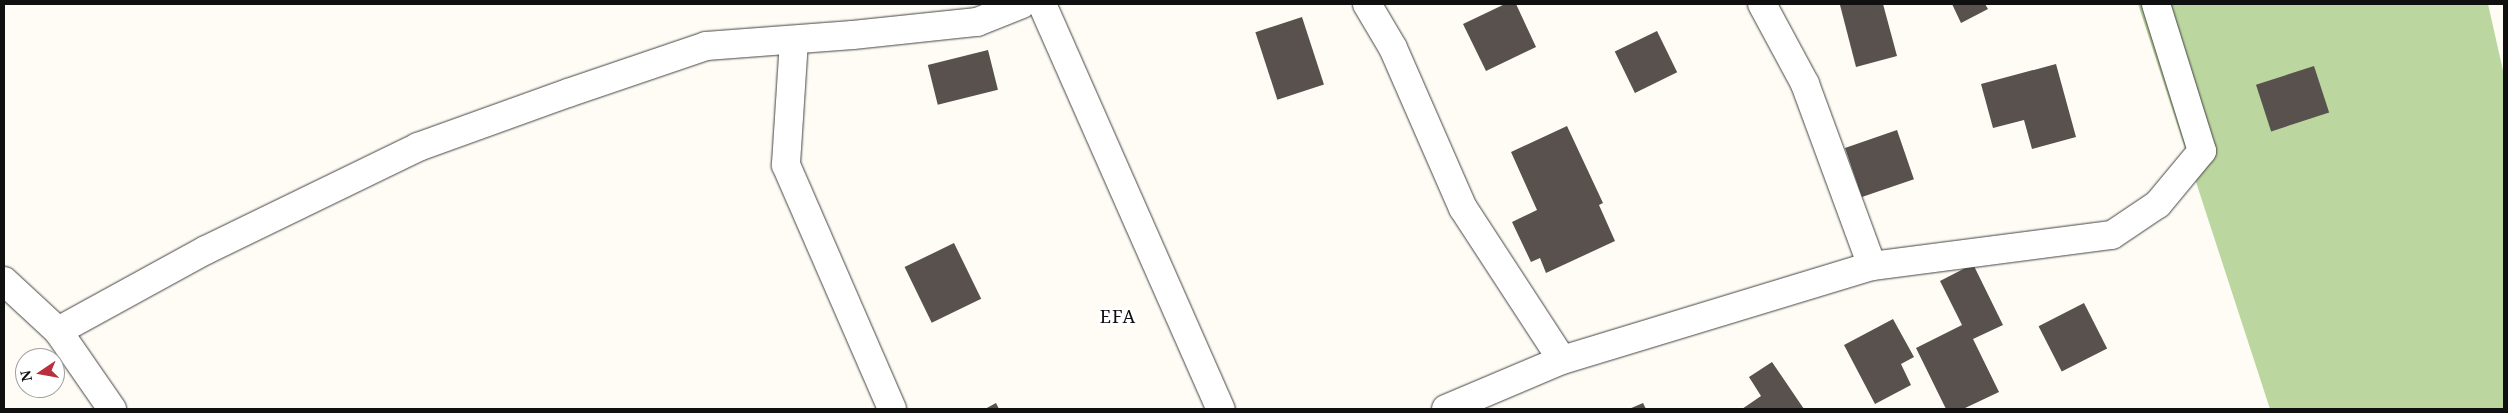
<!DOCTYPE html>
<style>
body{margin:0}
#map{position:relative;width:2508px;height:413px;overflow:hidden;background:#fefcf4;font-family:"Noto Serif",serif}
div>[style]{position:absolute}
.forest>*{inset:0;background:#bbd79f}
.building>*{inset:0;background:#58514d;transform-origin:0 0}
.roads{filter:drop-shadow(0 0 1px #434343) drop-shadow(0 0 1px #434343)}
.street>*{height:28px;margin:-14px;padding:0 14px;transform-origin:14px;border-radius:14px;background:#fff}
span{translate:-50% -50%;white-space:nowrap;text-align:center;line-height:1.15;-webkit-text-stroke:5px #fff;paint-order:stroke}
.neighbourhood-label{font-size:18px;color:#101010;letter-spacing:1px}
.frame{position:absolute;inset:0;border:5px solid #101010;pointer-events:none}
.north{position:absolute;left:15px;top:348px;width:50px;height:50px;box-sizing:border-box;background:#fff;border:1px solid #9f9f9f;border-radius:50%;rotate:258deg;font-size:14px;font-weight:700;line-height:20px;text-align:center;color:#101010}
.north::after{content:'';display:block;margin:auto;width:18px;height:22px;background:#b8303d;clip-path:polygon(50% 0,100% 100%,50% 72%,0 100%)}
</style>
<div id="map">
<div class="forest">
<div style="clip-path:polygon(2138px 4px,2488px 4px,2504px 75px,2504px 409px,2270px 409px)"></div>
</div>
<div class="building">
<div style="clip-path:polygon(1505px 4px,1516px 4px,1536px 47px,1486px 71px,1463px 24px)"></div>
<div style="clip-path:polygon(1845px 4px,1883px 4px,1897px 56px,1856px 67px,1840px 5px)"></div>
<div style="clip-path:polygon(1952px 4px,1985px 4px,1988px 9px,1961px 23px)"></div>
<div style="left:1302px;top:17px;width:71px;height:49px;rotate:72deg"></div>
<div style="left:1657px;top:31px;width:46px;height:47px;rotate:64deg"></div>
<div style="left:988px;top:50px;width:41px;height:62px;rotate:76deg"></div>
<div style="clip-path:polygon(2056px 64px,2076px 137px,2032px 149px,2024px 120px,1993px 128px,1981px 84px)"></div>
<div style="left:2314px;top:66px;width:49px;height:61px;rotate:72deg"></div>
<div style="clip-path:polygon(1567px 126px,1603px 203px,1599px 205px,1615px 241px,1546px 273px,1540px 258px,1531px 262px,1512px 222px,1537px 210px,1511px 152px)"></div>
<div style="left:1897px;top:130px;width:52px;height:55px;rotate:71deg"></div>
<div style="left:954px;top:243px;width:62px;height:55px;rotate:64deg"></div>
<div style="clip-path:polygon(1973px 264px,2003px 325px,1973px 339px,1999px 392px,1963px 409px,1946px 409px,1916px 348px,1962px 325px,1940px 281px)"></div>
<div style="left:2084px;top:303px;width:51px;height:51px;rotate:63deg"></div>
<div style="clip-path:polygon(1893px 319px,1914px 357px,1901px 364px,1911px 385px,1875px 404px,1844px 345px)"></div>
<div style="clip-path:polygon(1772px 362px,1804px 409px,1742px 409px,1761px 396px,1749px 377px)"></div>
<div style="clip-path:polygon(996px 403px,999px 409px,985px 409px)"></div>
<div style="clip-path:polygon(1643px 403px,1646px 409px,1629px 409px)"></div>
</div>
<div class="roads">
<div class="street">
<div style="left:1042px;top:4px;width:443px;rotate:66.2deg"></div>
<div style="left:1367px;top:4px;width:51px;rotate:59.4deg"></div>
<div style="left:1393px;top:48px;width:175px;rotate:66.4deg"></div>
<div style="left:1463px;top:208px;width:181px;rotate:56.9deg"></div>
<div style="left:1762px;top:4px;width:91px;rotate:61.7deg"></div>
<div style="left:1805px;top:84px;width:194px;rotate:69.8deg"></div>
<div style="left:794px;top:40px;width:125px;rotate:93.7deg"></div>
<div style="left:786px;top:165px;width:266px;rotate:66.5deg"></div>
<div style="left:4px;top:281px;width:74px;rotate:42.8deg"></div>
<div style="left:58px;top:331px;width:95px;rotate:55.3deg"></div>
<div style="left:58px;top:331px;width:169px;rotate:-28.7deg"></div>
<div style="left:206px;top:250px;width:236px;rotate:-25.9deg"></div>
<div style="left:418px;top:147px;width:159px;rotate:-19.8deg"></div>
<div style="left:568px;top:93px;width:146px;rotate:-18.8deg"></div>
<div style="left:706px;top:46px;width:147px;rotate:-4.3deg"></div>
<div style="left:853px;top:35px;width:125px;rotate:-6deg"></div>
<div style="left:977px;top:22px;width:48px;rotate:-21.8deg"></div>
<div style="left:1446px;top:409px;width:126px;rotate:-22.9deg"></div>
<div style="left:1562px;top:360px;width:324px;rotate:-16.9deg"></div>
<div style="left:1872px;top:266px;width:242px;rotate:-7.4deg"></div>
<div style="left:2112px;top:235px;width:55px;rotate:-34deg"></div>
<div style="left:2158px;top:204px;width:69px;rotate:-50.3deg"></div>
<div style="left:2202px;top:151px;width:154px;rotate:-107.4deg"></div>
</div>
</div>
<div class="neighbourhood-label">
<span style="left:1118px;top:316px">EFA</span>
</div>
<div class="frame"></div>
<div class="north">N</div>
</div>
